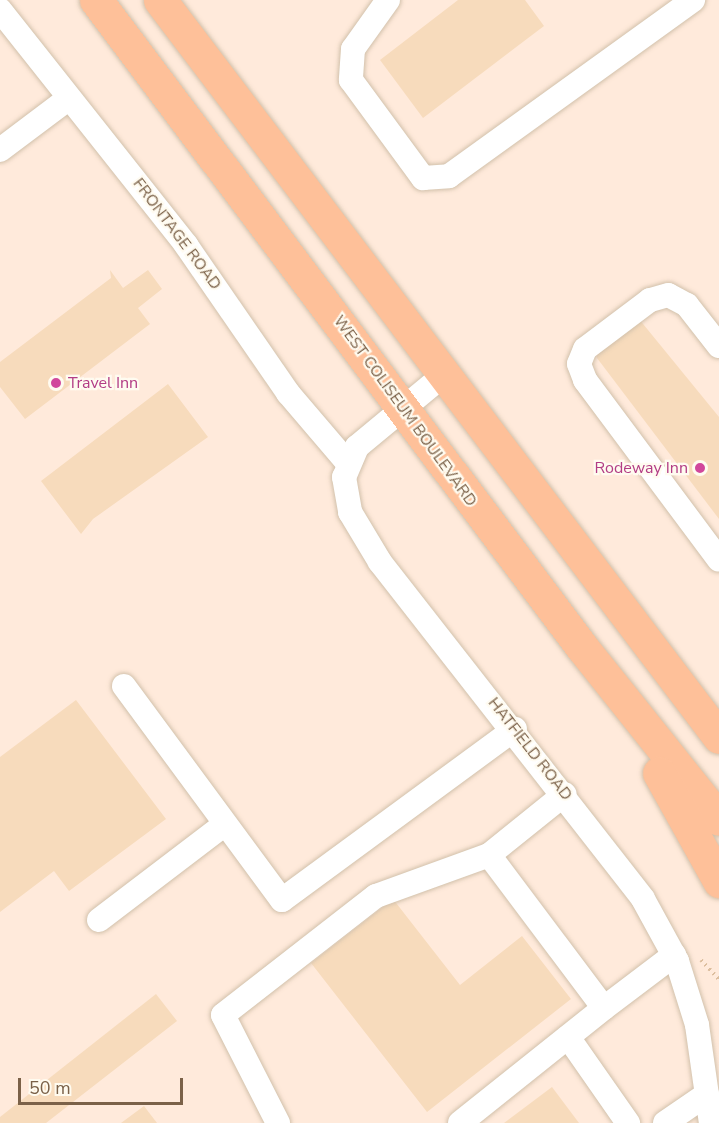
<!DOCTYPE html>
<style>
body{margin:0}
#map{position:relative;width:719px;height:1123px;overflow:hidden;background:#fef8e7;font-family:"Nunito Sans",sans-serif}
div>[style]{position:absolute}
.commercial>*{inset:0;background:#ffeadb;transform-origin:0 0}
.building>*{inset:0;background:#f7dbbc}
.path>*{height:4px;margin-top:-2px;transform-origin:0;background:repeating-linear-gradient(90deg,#dcbe9e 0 1.5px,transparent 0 6px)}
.roads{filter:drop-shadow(0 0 2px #d2c1ab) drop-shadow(0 0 2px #d2c1ab)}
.minor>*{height:24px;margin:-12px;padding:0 12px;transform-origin:12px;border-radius:12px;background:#fff}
.highway>*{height:33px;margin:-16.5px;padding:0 16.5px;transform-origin:16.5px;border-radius:16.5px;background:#fec099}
.dots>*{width:16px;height:16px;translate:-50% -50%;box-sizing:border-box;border:3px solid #fffbf0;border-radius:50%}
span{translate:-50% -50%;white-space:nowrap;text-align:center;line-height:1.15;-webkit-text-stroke:4.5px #fffbf0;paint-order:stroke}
.street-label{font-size:16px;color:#7b6148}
.hotel-label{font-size:16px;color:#b23c85}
.left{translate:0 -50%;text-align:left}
.right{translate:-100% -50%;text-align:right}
.scale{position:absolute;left:18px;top:1078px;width:165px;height:27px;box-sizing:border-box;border:3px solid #7b6148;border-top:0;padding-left:8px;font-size:18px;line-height:21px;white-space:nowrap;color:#7b6148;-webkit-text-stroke:4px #fffbf0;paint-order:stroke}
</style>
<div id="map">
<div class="commercial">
<div style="left:0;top:0;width:719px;height:1123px"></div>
</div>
<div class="building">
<div style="clip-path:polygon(458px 0,525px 0,544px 26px,423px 118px,380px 60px)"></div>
<div style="clip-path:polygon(110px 270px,123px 288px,148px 270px,162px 289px,138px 308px,150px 324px,25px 419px,0 387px,0 362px,111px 278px)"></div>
<div style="clip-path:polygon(639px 319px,719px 417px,719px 519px,597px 358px,597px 351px)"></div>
<div style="clip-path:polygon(168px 384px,208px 437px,93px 519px,81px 534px,41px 481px)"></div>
<div style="clip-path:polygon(76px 700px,166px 819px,69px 891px,54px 871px,0 912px,0 757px)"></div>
<div style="clip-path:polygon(393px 899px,460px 985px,522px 936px,571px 999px,427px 1112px,311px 963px)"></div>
<div style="clip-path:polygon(156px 994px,177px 1021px,46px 1123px,0 1123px,0 1117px)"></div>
<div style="clip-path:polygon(552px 1087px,579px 1123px,504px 1123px)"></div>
<div style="clip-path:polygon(144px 1106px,157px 1123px,121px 1123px)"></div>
</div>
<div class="path">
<div style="left:701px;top:960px;width:26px;rotate:47deg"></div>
</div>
<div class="roads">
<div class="minor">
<div style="left:388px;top:0;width:60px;rotate:125.5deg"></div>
<div style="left:353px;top:49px;width:31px;rotate:94deg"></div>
<div style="left:351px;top:80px;width:122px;rotate:53.7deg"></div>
<div style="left:423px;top:178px;width:26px;rotate:-4deg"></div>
<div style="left:449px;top:176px;width:301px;rotate:-35.8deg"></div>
<div style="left:0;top:10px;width:300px;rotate:51.6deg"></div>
<div style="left:186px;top:245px;width:180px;rotate:55.4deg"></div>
<div style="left:288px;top:393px;width:91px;rotate:49.5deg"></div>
<div style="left:0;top:150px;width:85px;rotate:-36.9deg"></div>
<div style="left:719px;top:346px;width:52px;rotate:-128deg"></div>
<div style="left:687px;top:305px;width:21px;rotate:-152deg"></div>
<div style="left:668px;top:295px;width:19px;rotate:164deg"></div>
<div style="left:650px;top:300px;width:81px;rotate:143deg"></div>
<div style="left:585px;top:349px;width:16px;rotate:112deg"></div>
<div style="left:579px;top:364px;width:17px;rotate:69deg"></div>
<div style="left:585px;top:380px;width:224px;rotate:53.3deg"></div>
<div style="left:446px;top:373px;width:116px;rotate:140.3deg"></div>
<div style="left:357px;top:447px;width:33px;rotate:113deg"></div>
<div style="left:344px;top:477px;width:36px;rotate:80deg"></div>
<div style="left:350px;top:512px;width:58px;rotate:59deg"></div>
<div style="left:380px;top:562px;width:427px;rotate:52deg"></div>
<div style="left:643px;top:899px;width:71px;rotate:61.3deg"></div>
<div style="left:677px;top:961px;width:67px;rotate:72.6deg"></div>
<div style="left:697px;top:1025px;width:99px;rotate:81.9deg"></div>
<div style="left:124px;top:686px;width:266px;rotate:53.6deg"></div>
<div style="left:282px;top:900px;width:289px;rotate:-36.3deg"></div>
<div style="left:489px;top:855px;width:191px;rotate:53.1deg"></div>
<div style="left:604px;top:1008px;width:88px;rotate:-37.1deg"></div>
<div style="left:99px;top:920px;width:158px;rotate:-37.3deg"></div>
<div style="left:568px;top:1037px;width:105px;rotate:55.1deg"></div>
<div style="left:278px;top:1123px;width:121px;rotate:-117deg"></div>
<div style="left:223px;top:1015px;width:194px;rotate:-37.9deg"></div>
<div style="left:376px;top:896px;width:120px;rotate:-19.9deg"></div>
<div style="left:489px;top:855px;width:97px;rotate:-38.8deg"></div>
<div style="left:460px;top:1123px;width:184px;rotate:-38.6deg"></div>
<div style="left:665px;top:1123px;width:51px;rotate:-34.6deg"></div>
</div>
<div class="highway">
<div style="left:96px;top:0;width:808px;rotate:53.1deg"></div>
<div style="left:581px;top:646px;width:221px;rotate:51.4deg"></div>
<div style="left:160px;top:0;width:925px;rotate:52.82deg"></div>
<div style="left:659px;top:773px;width:124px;rotate:60.9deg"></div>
</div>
</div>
<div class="dots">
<div style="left:56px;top:383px;background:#d1479c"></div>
<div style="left:700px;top:468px;background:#d1479c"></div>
</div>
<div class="street-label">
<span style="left:177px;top:234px;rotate:53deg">FRONTAGE ROAD</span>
<span style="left:405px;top:411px;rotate:54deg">WEST COLISEUM BOULEVARD</span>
<span style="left:530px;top:749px;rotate:52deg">HATFIELD ROAD</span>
</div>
<div class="hotel-label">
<span class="left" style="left:68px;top:383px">Travel Inn</span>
<span class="right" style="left:688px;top:468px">Rodeway Inn</span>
</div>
<div class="scale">50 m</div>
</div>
